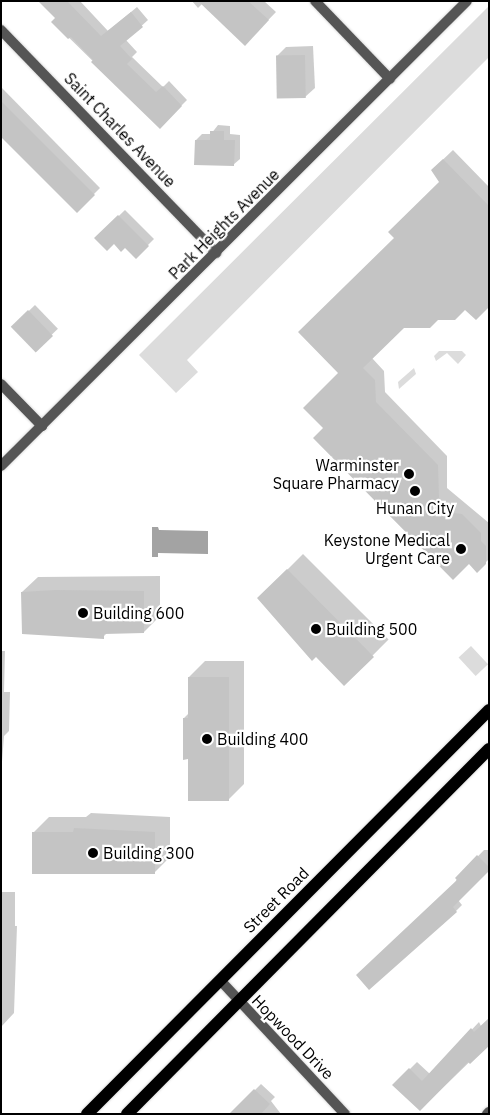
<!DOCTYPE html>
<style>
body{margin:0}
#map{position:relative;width:490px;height:1115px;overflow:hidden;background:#fff;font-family:"IBM Plex Sans",sans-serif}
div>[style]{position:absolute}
.green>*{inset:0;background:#dcdcdc;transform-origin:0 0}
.water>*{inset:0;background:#a3a3a3}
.shadow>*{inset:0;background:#0003;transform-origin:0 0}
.building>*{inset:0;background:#c4c4c4;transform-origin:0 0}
.roads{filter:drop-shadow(0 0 1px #dbdbdb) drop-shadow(0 0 1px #dbdbdb)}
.minor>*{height:10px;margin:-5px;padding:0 5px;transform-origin:5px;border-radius:5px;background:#555}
.primary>*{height:12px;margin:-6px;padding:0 6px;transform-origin:6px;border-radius:6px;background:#000}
.dots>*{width:14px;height:14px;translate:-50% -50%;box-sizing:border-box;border:2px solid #fff;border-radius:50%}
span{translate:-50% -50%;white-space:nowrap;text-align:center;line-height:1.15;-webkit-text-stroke:4.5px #fff;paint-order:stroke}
.street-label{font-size:16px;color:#000}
.poi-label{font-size:16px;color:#000}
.right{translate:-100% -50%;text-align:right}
.left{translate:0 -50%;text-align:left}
.frame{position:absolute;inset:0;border:2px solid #000;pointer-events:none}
</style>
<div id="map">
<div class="green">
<div style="clip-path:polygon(489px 6px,489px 57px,187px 360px,198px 372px,176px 393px,139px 355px)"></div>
<div style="clip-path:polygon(439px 351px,462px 351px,466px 355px,458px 364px,447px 353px,436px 361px,434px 356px)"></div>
<div style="clip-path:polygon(414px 368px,416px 374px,399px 389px,398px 382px)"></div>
<div style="left:471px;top:646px;width:25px;height:17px;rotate:47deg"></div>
</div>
<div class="water">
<div style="clip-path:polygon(152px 527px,158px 527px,159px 530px,208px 531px,208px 554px,158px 553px,158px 557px,152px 557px)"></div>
</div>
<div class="shadow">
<div style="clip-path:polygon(40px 1px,80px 1px,108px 31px,137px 7px,148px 20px,126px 40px,137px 52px,132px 57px,163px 87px,169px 81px,187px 100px,160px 127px,53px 22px,57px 18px)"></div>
<div style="clip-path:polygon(192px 1px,264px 1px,276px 12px,245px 44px,202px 4px,198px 8px)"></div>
<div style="clip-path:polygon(313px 46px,315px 88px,305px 97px,277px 56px,286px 47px)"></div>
<div style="clip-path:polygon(1px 87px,100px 188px,77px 211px,1px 135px)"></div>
<div style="clip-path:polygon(218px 125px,230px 126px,230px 134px,240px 135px,240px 159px,233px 165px,196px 140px,202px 134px,211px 134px)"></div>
<div style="clip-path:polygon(453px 150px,489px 187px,489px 306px,465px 308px,404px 327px,372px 358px,384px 371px,385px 392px,447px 456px,447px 488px,489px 523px,489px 559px,477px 571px,325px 428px,340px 373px,395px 238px,441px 182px,432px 170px)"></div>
<div style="clip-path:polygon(125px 210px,154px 239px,136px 257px,125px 246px,96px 238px)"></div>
<div style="left:35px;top:305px;width:33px;height:31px;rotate:46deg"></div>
<div style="left:303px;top:554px;width:121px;height:62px;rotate:45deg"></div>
<div style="clip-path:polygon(160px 576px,160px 616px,144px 632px,108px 632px,103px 637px,22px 592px,38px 577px)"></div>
<div style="clip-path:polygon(1px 651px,5px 651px,4px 692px,10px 692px,9px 731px,4px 736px,1px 775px)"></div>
<div style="clip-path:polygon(205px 661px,244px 661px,244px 784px,229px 799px,189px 758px,184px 718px,189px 713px,189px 677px)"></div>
<div style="clip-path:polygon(91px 813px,170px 817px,170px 857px,154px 873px,33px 833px,49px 817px,86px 817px)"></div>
<div style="clip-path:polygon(484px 850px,489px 850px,489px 869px,458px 900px,462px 905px,442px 925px,457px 878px)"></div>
<div style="clip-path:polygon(1px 892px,15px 892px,15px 926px,17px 926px,14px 1013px,1px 1027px)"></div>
<div style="clip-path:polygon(479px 1022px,489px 1043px,420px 1110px,394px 1085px,417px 1062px,430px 1074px)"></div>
<div style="clip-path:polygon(261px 1084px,275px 1097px,271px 1101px,281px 1114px,243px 1114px,237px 1108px)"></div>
</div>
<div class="building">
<div style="clip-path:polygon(38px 1px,67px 1px,101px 36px,131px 12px,143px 27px,120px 46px,132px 59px,127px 64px,156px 92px,163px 86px,182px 106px,160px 129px,91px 62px,93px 60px,71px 37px,68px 39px,51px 22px,55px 18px)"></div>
<div style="clip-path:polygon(198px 1px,248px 1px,269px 20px,245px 46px)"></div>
<div style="left:305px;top:55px;width:43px;height:29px;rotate:89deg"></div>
<div style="clip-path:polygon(1px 101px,95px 195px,77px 213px,1px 137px)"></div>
<div style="clip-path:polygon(210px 131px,224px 131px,224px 140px,235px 140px,234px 166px,194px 165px,195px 140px,210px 140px)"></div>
<div style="clip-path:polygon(443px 159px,489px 206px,489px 307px,476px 320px,465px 310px,455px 320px,438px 320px,430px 328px,404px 328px,363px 368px,375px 380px,376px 402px,438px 465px,439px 498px,454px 513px,462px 514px,481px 533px,481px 541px,486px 546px,486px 564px,477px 573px,469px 564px,453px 580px,313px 438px,323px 428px,303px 408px,338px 373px,298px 332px,394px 238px,388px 232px,439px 182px,431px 170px)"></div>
<div style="clip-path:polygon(118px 215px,149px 246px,136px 259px,125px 248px,121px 252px,114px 244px,107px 251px,94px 238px)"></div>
<div style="left:28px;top:310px;width:36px;height:24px;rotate:46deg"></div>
<div style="clip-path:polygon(287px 569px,374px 657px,344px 686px,316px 657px,312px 661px,257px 598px)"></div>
<div style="clip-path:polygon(56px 590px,144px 591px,144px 633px,104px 634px,104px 639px,22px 634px,21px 592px)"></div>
<div style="clip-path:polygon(188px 677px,229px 677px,229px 801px,188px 801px,188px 759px,183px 760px,183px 718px,188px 718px)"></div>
<div style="clip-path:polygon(74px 828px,155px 832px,155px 874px,32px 874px,32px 832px,73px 832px)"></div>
<div style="clip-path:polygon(477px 855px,489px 867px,489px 871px,453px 907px,457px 912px,369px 990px,356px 975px,457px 880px,455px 878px)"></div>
<div style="clip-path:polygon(489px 1018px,489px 1046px,470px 1064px,468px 1062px,420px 1111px,392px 1085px,409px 1068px,422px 1081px,471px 1028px,474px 1032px)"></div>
<div style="clip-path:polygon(254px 1089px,270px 1104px,261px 1114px,229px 1114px)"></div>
</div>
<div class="roads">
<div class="minor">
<div style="left:315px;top:1px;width:108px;rotate:46.1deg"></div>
<div style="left:1px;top:30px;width:310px;rotate:46deg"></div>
<div style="left:1px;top:384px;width:59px;rotate:45.7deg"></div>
<div style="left:1px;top:466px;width:658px;rotate:-44.94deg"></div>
<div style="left:220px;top:980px;width:183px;rotate:47deg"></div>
<div style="left:487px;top:1114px;width:3px;rotate:-45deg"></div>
</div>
<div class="primary">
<div style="left:87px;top:1114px;width:570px;rotate:-45.14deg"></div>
<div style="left:127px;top:1114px;width:514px;rotate:-45.24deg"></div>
</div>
</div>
<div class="dots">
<div style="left:409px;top:474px;background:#000"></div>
<div style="left:415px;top:491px;background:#000"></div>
<div style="left:461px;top:549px;background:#000"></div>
<div style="left:83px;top:613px;background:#000"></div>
<div style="left:316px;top:629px;background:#000"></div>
<div style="left:207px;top:739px;background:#000"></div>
<div style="left:93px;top:853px;background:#000"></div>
</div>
<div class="street-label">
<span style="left:120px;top:130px;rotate:46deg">Saint Charles Avenue</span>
<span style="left:224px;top:224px;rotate:-45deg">Park Heights Avenue</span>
<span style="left:276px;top:900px;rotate:-45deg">Street Road</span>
<span style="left:293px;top:1037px;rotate:46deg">Hopwood Drive</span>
</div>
<div class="poi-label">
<span class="right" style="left:399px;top:474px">Warminster<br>Square Pharmacy</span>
<span style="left:415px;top:508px">Hunan City</span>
<span class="right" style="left:450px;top:549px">Keystone Medical<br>Urgent Care</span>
<span class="left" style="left:93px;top:613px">Building 600</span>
<span class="left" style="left:326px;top:629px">Building 500</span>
<span class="left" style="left:217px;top:739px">Building 400</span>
<span class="left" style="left:103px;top:853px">Building 300</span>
</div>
<div class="frame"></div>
</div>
